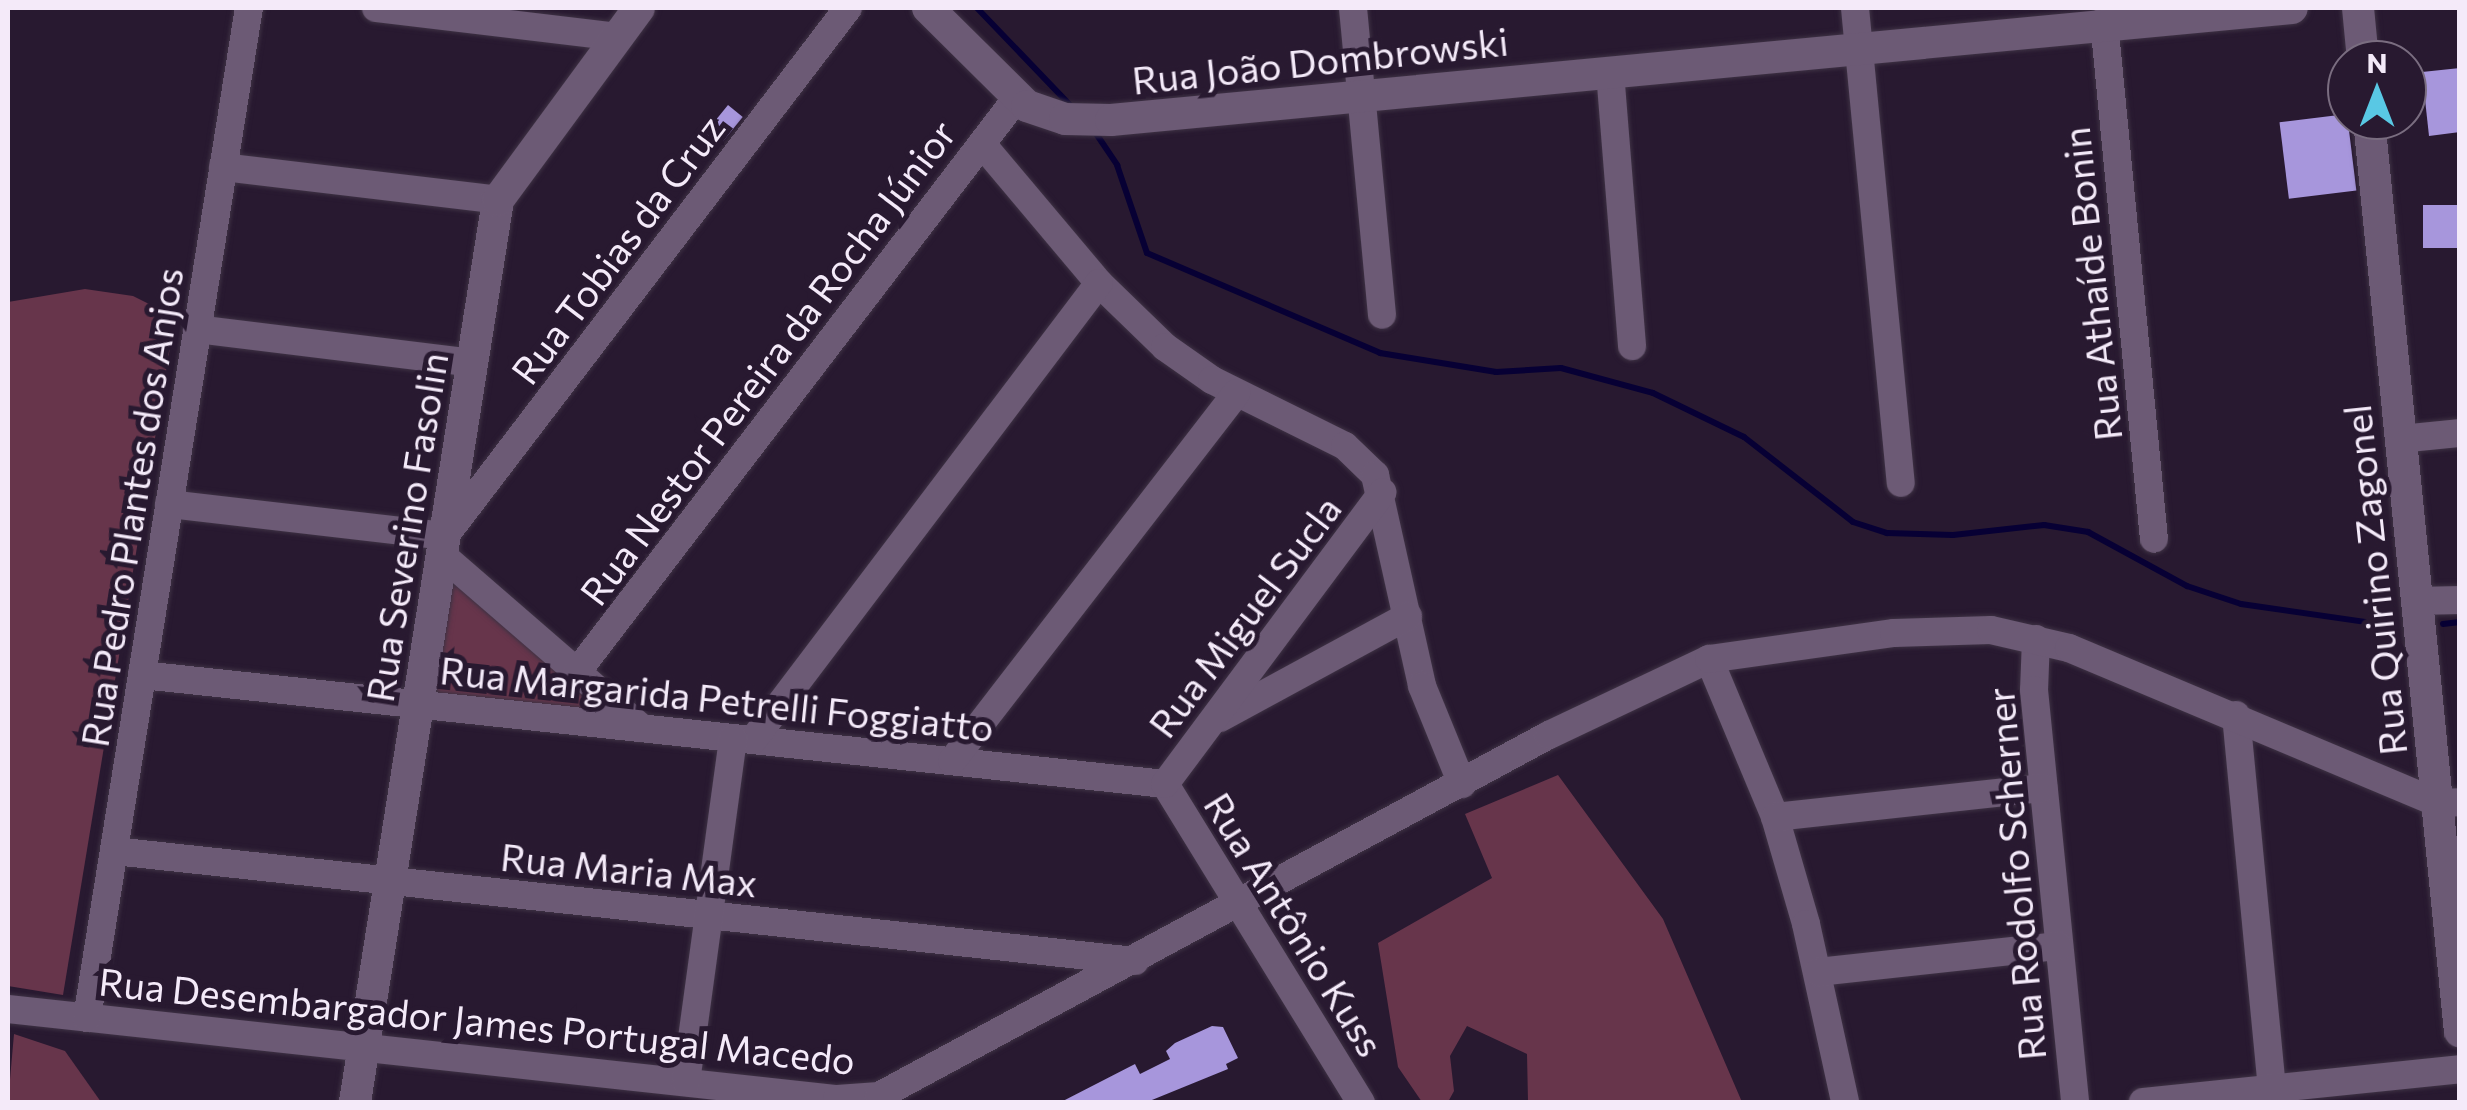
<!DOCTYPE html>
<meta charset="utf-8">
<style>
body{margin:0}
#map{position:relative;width:2467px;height:1110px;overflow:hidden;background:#281930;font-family:Commissioner,sans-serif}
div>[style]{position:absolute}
.green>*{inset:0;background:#67354b}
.stream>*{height:6px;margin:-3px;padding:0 3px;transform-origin:3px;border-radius:3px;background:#070034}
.building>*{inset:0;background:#a796dc;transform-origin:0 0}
.roads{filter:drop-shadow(0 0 2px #3e3244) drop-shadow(0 0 2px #3e3244)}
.minor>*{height:28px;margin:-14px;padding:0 14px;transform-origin:14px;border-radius:14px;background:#6c5a75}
.tertiary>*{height:32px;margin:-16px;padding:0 16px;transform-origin:16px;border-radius:16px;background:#6c5a75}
span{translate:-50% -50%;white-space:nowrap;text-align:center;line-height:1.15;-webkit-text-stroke:10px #281930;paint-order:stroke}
.street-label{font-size:38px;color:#f4eaf9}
.frame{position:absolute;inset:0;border:10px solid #f4eaf9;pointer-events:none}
.north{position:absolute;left:2327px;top:40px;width:100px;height:100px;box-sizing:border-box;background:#281930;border:2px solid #7a6d80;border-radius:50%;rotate:0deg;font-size:28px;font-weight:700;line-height:40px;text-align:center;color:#f4eaf9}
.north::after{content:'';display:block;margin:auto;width:35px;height:45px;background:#59c8e4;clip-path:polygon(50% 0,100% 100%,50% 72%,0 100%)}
</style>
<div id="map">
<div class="green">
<div style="clip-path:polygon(85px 289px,133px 296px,175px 317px,63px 995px,8px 986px,8px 302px)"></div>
<div style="clip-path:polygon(446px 570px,622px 722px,426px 698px)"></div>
<div style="clip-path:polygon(1558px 775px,1663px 919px,1742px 1102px,1528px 1102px,1527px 1054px,1467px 1026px,1450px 1056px,1454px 1091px,1448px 1102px,1422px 1102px,1398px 1067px,1378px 943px,1492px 878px,1465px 814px)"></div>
<div style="clip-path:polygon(14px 1034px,65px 1051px,101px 1102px,8px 1102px)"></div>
</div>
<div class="stream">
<div style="left:977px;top:8px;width:139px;rotate:46.2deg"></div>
<div style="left:1095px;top:132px;width:40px;rotate:56deg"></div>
<div style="left:1117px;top:165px;width:93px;rotate:71.2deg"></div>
<div style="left:1147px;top:253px;width:254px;rotate:23.2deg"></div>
<div style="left:1380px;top:353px;width:118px;rotate:9.3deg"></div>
<div style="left:1496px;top:372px;width:65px;rotate:-3.5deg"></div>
<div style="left:1561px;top:368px;width:95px;rotate:15.2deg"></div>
<div style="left:1653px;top:393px;width:101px;rotate:25.8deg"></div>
<div style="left:1744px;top:437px;width:138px;rotate:37.9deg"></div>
<div style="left:1853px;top:522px;width:36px;rotate:18deg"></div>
<div style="left:1887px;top:533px;width:66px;rotate:1.7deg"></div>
<div style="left:1953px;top:535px;width:92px;rotate:-6.3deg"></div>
<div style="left:2044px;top:525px;width:45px;rotate:9deg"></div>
<div style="left:2088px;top:532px;width:113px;rotate:28.6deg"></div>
<div style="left:2187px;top:586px;width:57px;rotate:18.4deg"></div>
<div style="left:2241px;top:604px;width:155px;rotate:8.2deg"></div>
<div style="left:2443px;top:624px;width:17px;rotate:-7deg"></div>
</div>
<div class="building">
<div style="clip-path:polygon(2460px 68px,2460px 132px,2429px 136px,2422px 72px)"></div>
<div style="left:728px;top:105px;width:19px;height:40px;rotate:39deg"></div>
<div style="left:2347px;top:114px;width:77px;height:68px;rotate:83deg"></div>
<div style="left:2460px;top:205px;width:43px;height:37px;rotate:90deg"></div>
<div style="clip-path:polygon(1212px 1026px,1223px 1027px,1238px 1058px,1226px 1064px,1228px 1069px,1147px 1102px,1061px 1102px,1135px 1064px,1140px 1074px,1170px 1059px,1166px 1051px,1175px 1043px)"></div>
</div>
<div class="roads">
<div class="minor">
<div style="left:376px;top:8px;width:244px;rotate:6.8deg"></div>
<div style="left:1353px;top:8px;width:308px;rotate:84.6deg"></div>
<div style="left:1855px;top:8px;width:477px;rotate:84.5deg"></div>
<div style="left:2104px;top:21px;width:520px;rotate:84.49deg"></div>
<div style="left:1610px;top:72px;width:275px;rotate:85.4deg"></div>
<div style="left:982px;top:144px;width:182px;rotate:49.9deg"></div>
<div style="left:1099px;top:283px;width:92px;rotate:44.1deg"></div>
<div style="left:1165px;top:347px;width:57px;rotate:35.1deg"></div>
<div style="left:1212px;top:380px;width:148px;rotate:26.4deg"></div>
<div style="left:1345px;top:446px;width:42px;rotate:44deg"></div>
<div style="left:1375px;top:475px;width:216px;rotate:77.4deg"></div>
<div style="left:1422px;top:686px;width:106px;rotate:67.8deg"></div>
<div style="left:223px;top:167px;width:277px;rotate:6.8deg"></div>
<div style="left:197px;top:329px;width:278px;rotate:7deg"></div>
<div style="left:2400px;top:439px;width:60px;rotate:-5.7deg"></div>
<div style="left:169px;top:504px;width:278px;rotate:6.6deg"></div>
<div style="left:445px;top:536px;width:664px;rotate:-52.65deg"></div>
<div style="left:442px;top:555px;width:264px;rotate:40.9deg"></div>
<div style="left:2417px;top:601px;width:43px;rotate:-1.3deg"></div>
<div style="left:2036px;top:639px;width:51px;rotate:92.2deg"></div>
<div style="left:2034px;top:690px;width:414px;rotate:84.3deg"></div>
<div style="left:1709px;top:659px;width:171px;rotate:67.3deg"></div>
<div style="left:1775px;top:817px;width:111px;rotate:73.8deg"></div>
<div style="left:1806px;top:924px;width:182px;rotate:77.6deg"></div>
<div style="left:577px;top:672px;width:722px;rotate:-52.54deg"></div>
<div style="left:142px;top:675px;width:1029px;rotate:6.08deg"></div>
<div style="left:2236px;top:715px;width:389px;rotate:84.5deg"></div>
<div style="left:1220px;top:718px;width:214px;rotate:-28.5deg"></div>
<div style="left:753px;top:740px;width:573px;rotate:-52.87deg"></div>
<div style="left:952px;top:761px;width:465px;rotate:-52.3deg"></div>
<div style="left:1165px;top:784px;width:374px;rotate:58.4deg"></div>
<div style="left:1165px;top:784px;width:364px;rotate:-53.3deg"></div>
<div style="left:1775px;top:817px;width:270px;rotate:-6.2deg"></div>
<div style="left:114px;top:851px;width:1027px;rotate:6.15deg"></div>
<div style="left:1818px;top:972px;width:242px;rotate:-6.2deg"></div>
<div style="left:8px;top:1009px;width:834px;rotate:6.2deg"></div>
<div style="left:837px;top:1099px;width:42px;rotate:-4.1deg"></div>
<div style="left:879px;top:1096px;width:761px;rotate:-28.32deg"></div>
<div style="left:1549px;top:735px;width:177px;rotate:-25.4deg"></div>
<div style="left:1709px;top:659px;width:187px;rotate:-8deg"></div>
<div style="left:1894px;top:633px;width:97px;rotate:-1.8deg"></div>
<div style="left:1991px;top:630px;width:80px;rotate:13deg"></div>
<div style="left:2069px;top:648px;width:399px;rotate:22.8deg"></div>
<div style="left:2437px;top:803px;width:23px;rotate:-2deg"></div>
<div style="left:87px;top:1018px;width:1023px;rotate:-80.89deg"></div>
<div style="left:686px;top:1082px;width:347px;rotate:-82.2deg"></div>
<div style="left:2143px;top:1102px;width:319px;rotate:-5.9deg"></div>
</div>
<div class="tertiary">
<div style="left:928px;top:8px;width:139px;rotate:44.7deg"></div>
<div style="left:1027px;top:106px;width:40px;rotate:18.9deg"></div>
<div style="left:1065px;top:119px;width:46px;rotate:1.2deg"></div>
<div style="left:1111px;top:120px;width:1186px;rotate:-5.42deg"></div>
<div style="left:2358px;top:8px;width:52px;rotate:84.5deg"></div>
<div style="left:2369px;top:120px;width:916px;rotate:84.3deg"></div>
<div style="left:355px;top:1102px;width:913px;rotate:-80.99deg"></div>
<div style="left:498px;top:200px;width:238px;rotate:-53.7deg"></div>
</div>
</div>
<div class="street-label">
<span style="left:1320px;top:60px;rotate:-6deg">Rua João Dombrowski</span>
<span style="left:617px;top:249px;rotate:-53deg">Rua Tobias da Cruz</span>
<span style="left:2091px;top:284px;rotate:-96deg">Rua Athaíde Bonin</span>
<span style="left:767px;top:362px;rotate:-53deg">Rua Nestor Pereira da Rocha Júnior</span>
<span style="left:131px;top:507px;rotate:-81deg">Rua Pedro Plantes dos Anjos</span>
<span style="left:406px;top:527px;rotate:-81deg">Rua Severino Fasolin</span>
<span style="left:2374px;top:580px;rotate:-96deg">Rua Quirino Zagonel</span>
<span style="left:1244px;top:616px;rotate:-53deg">Rua Miguel Sucla</span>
<span style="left:717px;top:698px;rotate:6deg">Rua Margarida Petrelli Foggiatto</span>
<span style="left:629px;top:869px;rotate:6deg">Rua Maria Max</span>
<span style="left:2015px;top:874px;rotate:-95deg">Rua Rodolfo Scherner</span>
<span style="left:1295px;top:924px;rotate:58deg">Rua Antônio Kuss</span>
<span style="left:477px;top:1020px;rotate:6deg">Rua Desembargador James Portugal Macedo</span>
</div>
<div class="frame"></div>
<div class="north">N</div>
</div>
